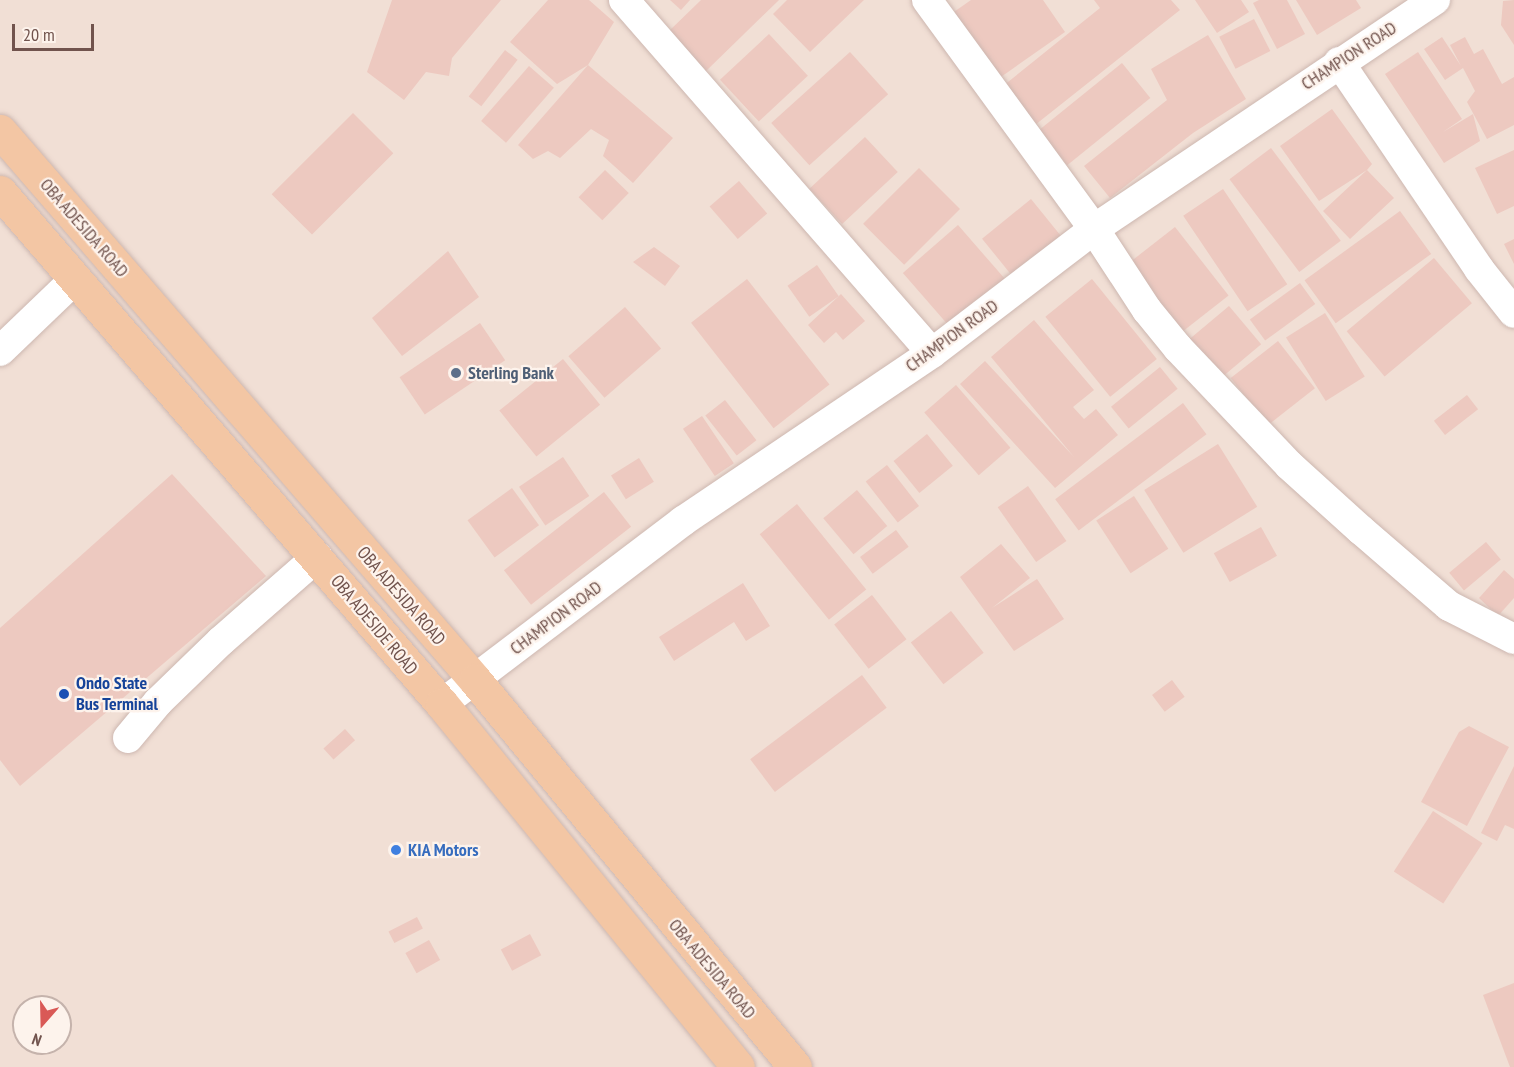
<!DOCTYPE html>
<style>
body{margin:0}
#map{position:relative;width:1514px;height:1067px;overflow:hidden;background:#faeee6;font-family:"PT Sans Narrow",sans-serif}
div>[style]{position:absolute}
.residential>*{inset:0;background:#f1dfd5}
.building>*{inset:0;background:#edc9c0;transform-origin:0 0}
.roads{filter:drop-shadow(0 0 2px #cdb7b0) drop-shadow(0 0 2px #cdb7b0)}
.minor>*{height:30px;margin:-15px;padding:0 15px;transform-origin:15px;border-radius:15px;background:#fff}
.major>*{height:33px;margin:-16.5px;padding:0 16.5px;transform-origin:16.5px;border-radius:16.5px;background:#f3c6a4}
.dots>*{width:16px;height:16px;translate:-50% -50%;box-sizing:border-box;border:3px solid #fdf3ec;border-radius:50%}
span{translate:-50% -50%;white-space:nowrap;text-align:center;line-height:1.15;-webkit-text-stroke:4.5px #fdf3ec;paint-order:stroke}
.street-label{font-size:18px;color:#71534d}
.service-label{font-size:18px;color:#4e5e75;font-weight:700}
.left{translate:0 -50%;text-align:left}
.transit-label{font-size:18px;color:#164399;font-weight:700}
.shop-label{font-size:18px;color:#366cbe;font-weight:700}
.north{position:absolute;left:12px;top:995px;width:60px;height:60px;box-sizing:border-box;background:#fdf3ec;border:2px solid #c5b3ac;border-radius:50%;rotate:200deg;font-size:16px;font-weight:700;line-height:24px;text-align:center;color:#71534d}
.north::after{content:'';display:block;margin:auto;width:21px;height:27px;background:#d95956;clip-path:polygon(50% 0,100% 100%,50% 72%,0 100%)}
.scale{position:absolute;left:12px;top:24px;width:82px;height:27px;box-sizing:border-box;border:3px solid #71534d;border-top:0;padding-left:8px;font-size:18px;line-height:21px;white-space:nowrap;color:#71534d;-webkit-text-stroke:4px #fdf3ec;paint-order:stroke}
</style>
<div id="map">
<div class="residential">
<div style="clip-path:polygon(evenodd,0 0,1514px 0,1514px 1067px,0 1067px,0 0,24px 1007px,60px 1007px,60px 1043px,24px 1043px,24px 1007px)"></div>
</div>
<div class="building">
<div style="clip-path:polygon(392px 0,501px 0,452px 58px,449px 76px,426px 72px,404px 100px,367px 72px)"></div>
<div style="clip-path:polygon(548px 0,589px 0,614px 22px,588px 65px,673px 138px,633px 183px,603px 156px,609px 140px,591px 129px,560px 158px,548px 151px,533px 159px,518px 145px,588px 65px,557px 84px,510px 42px)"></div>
<div style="clip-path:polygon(670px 0,690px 0,681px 10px)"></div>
<div style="clip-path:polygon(701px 0,779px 0,704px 73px,666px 34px)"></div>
<div style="clip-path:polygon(787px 0,864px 0,810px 52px,773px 14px)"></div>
<div style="clip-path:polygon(971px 0,1043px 0,1065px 32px,998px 79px,951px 14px)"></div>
<div style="clip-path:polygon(1094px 0,1171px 0,1180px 10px,1035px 125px,1003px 86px,1100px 8px)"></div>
<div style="clip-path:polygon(1195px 0,1241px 0,1249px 12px,1217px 33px)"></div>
<div style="clip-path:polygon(1259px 0,1287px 0,1305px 34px,1277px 49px,1253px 3px)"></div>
<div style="clip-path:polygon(1296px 0,1356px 0,1361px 8px,1317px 35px)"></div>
<div style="clip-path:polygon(1514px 0,1514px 45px,1501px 25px,1503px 1px)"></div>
<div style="left:1254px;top:19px;width:36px;height:39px;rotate:63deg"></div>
<div style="left:769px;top:34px;width:57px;height:67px;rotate:47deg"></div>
<div style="clip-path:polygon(1208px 35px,1246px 99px,1193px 133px,1110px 198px,1084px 166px,1167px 100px,1151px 69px)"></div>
<div style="clip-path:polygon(1442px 37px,1461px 66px,1450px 45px,1465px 37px,1474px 54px,1483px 49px,1502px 84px,1514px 77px,1514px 125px,1487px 139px,1467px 102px,1475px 91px,1463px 68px,1445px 80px,1424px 49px)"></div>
<div style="left:505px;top:50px;width:16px;height:59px;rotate:38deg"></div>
<div style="left:850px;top:52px;width:57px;height:106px;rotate:48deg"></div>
<div style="clip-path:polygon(1418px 52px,1462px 119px,1443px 132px,1473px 114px,1480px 141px,1444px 163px,1385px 74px)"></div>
<div style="left:1122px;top:63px;width:45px;height:107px;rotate:51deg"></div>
<div style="left:529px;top:66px;width:33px;height:73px;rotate:41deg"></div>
<div style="clip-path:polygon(1332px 109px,1372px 164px,1367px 170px,1394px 198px,1350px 239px,1323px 211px,1367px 170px,1319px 201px,1280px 146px)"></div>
<div style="left:353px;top:113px;width:57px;height:115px;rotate:45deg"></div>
<div style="left:865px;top:137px;width:48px;height:76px;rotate:47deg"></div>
<div style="left:1271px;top:148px;width:116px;height:52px;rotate:53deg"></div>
<div style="clip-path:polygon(1514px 150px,1514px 206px,1497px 214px,1475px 168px)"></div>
<div style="left:919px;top:168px;width:58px;height:79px;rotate:45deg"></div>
<div style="left:605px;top:170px;width:33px;height:38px;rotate:44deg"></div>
<div style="left:739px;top:181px;width:43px;height:39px;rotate:49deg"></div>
<div style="left:1223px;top:189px;width:115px;height:48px;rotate:56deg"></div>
<div style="left:1031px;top:199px;width:48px;height:63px;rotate:51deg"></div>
<div style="left:1400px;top:211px;width:53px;height:118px;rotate:54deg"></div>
<div style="left:958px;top:225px;width:73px;height:73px;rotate:49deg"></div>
<div style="left:1175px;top:227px;width:87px;height:66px;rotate:52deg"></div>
<div style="clip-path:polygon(1514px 239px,1514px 264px,1504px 244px)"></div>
<div style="clip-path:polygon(654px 247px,680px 266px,665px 286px,633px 262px)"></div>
<div style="clip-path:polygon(448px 251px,479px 297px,402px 356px,372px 318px)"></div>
<div style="left:1434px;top:258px;width:59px;height:114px;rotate:50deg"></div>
<div style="left:817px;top:265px;width:38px;height:36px;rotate:55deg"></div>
<div style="left:747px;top:279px;width:134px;height:71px;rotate:52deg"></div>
<div style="left:1092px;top:279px;width:103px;height:60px;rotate:51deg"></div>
<div style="left:1300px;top:283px;width:26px;height:62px;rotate:54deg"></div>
<div style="clip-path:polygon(841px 294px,865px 321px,843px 340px,836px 332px,824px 343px,808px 325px)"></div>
<div style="left:1229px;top:306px;width:50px;height:56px;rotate:50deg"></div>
<div style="left:625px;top:307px;width:55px;height:75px;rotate:49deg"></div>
<div style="left:1325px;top:313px;width:75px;height:46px;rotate:58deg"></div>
<div style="clip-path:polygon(1034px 320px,1094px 390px,1073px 407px,1084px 419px,1096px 409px,1118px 435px,1055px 488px,960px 384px,985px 361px,1074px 457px,991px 357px)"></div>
<div style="left:480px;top:323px;width:45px;height:97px;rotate:56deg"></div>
<div style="left:1278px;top:341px;width:60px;height:60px;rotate:52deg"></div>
<div style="left:563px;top:359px;width:59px;height:82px;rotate:51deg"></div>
<div style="left:1160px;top:367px;width:28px;height:63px;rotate:51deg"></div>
<div style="left:956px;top:385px;width:83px;height:42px;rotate:49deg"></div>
<div style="left:1467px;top:395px;width:18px;height:42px;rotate:52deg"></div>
<div style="left:725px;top:400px;width:51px;height:25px;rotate:52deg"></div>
<div style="left:1183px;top:403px;width:39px;height:160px;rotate:53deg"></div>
<div style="left:702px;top:416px;width:57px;height:23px;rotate:56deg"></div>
<div style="left:927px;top:434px;width:41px;height:43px;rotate:51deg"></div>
<div style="left:1218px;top:444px;width:74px;height:87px;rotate:58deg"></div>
<div style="left:563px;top:457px;width:47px;height:53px;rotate:56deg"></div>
<div style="left:639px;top:458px;width:28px;height:33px;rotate:58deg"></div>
<div style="left:887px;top:465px;width:52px;height:27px;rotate:52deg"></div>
<div style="clip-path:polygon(172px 474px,266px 576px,20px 786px,0 760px,0 628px)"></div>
<div style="left:1028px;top:486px;width:67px;height:37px;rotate:55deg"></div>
<div style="left:512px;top:488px;width:46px;height:55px;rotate:54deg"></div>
<div style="left:857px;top:490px;width:47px;height:44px;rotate:50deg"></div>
<div style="left:604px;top:492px;width:44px;height:127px;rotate:52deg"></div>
<div style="left:1134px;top:496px;width:63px;height:45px;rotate:57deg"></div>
<div style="left:797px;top:504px;width:110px;height:48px;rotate:51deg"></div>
<div style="left:1261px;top:527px;width:33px;height:54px;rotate:61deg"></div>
<div style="left:896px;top:530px;width:21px;height:45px;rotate:53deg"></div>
<div style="left:1486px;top:542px;width:23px;height:48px;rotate:50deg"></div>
<div style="clip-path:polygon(1001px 544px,1030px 578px,992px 608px,1037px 579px,1064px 619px,1014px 651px,960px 577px)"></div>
<div style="clip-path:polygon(1504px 570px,1514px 579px,1514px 598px,1498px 616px,1479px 598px)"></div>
<div style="clip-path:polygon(743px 583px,770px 626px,746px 641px,734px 622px,674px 661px,659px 637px)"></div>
<div style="left:872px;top:595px;width:56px;height:48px;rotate:52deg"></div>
<div style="left:951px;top:611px;width:53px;height:51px;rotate:52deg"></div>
<div style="left:862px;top:675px;width:41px;height:140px;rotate:53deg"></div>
<div style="left:1172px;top:680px;width:21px;height:25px;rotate:53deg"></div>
<div style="clip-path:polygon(1469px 726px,1509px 747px,1467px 826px,1421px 802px,1459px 732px)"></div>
<div style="left:345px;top:729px;width:15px;height:29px;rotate:48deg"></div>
<div style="clip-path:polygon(1514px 766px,1514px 829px,1505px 825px,1497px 841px,1481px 833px)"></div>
<div style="left:1433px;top:811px;width:59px;height:72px;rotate:33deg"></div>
<div style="left:417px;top:917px;width:13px;height:32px;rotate:63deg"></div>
<div style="left:530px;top:934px;width:24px;height:33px;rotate:62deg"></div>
<div style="left:429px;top:940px;width:23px;height:27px;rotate:61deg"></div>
<div style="clip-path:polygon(1514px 983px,1514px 1067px,1510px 1067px,1483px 995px)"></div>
</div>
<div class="roads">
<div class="minor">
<div style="left:624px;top:0;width:468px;rotate:48.9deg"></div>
<div style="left:927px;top:0;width:283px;rotate:53.9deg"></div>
<div style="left:1094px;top:229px;width:97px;rotate:56.8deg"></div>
<div style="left:1147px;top:310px;width:49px;rotate:50.8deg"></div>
<div style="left:1178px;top:348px;width:161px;rotate:46.5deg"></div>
<div style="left:1289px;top:465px;width:97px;rotate:42.1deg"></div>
<div style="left:1361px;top:530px;width:116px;rotate:40.8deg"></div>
<div style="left:1449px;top:606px;width:73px;rotate:26.9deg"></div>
<div style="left:1339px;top:62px;width:250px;rotate:55.9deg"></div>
<div style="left:1479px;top:269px;width:56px;rotate:51.5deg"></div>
<div style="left:0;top:351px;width:104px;rotate:-43.8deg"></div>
<div style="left:442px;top:704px;width:303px;rotate:-37.2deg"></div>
<div style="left:683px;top:521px;width:300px;rotate:-34deg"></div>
<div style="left:932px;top:353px;width:204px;rotate:-37.4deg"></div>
<div style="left:1094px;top:229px;width:411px;rotate:-33.9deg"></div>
<div style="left:128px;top:738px;width:47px;rotate:-50.2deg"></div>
<div style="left:158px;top:702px;width:88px;rotate:-44.1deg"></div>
<div style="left:221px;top:641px;width:128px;rotate:-41.2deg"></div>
</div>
<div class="major">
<div style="left:0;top:131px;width:726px;rotate:49.13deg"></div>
<div style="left:475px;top:680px;width:502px;rotate:50.41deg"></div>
<div style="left:0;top:192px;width:676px;rotate:49.2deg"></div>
<div style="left:442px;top:704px;width:468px;rotate:50.8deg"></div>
</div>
</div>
<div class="dots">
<div style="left:456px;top:373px;background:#5c6f8a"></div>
<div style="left:64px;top:694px;background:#1a4fb4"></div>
<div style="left:396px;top:850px;background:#3f7fe0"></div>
</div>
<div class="street-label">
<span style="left:1349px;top:56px;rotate:-33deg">CHAMPION ROAD</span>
<span style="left:84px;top:228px;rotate:49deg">OBA ADESIDA ROAD</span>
<span style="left:952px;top:336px;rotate:-36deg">CHAMPION ROAD</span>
<span style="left:401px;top:596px;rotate:49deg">OBA ADESIDA ROAD</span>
<span style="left:556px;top:618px;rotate:-37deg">CHAMPION ROAD</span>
<span style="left:374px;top:625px;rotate:50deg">OBA ADESIDE ROAD</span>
<span style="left:712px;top:969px;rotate:50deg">OBA ADESIDA ROAD</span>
</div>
<div class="service-label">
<span class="left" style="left:468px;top:373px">Sterling Bank</span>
</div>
<div class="transit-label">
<span class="left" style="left:76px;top:694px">Ondo State<br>Bus Terminal</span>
</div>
<div class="shop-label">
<span class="left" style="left:408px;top:850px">KIA Motors</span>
</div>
<div class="north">N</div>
<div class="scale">20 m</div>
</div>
